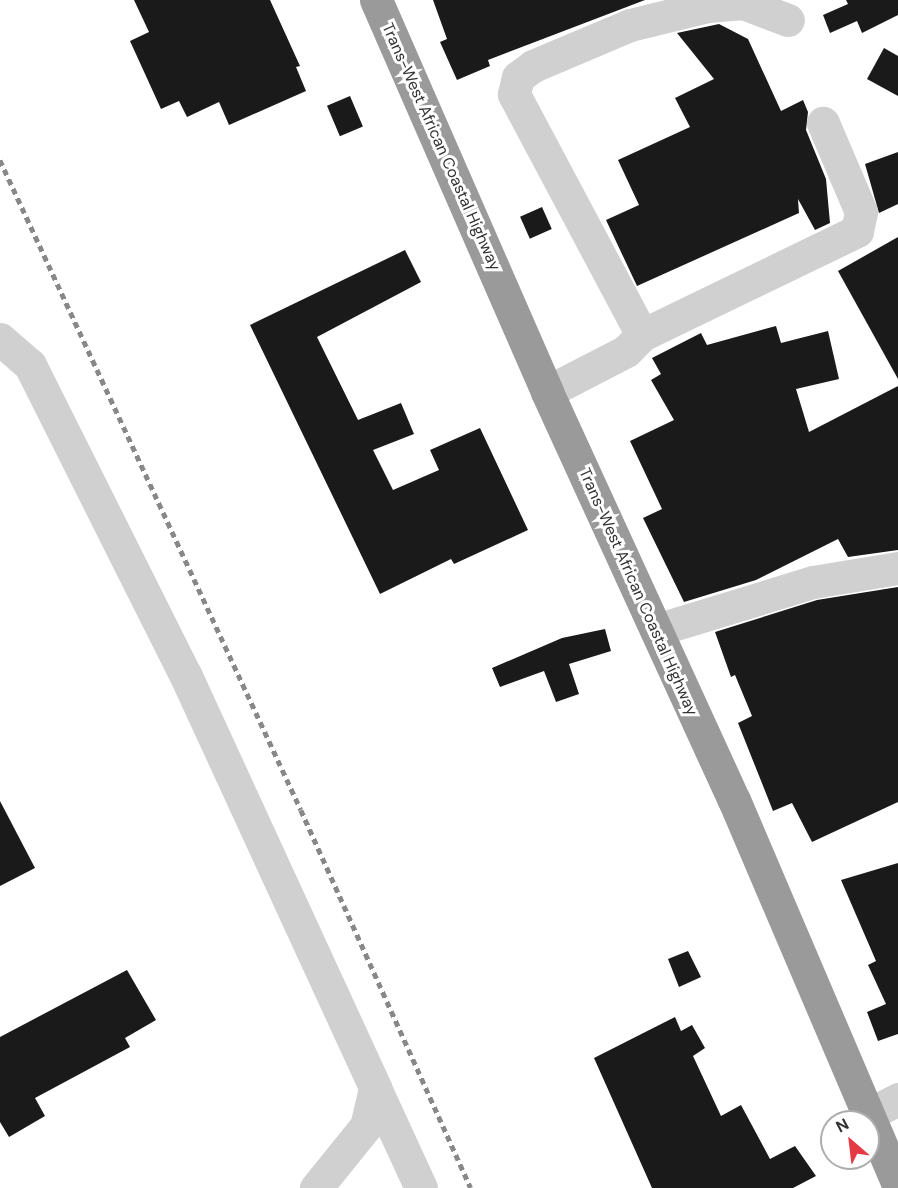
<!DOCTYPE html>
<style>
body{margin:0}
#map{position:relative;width:898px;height:1188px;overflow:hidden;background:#fff;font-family:"DM Sans",sans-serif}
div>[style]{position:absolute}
.building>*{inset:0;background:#1a1a1a;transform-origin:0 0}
.minor>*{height:33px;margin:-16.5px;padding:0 16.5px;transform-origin:16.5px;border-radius:16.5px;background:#d0d0d0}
.highway>*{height:33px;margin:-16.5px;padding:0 16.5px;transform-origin:16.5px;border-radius:16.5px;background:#9a9a9a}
.rail>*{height:4.5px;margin-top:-2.25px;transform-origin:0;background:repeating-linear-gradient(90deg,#888 0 6px,transparent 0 10.5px)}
span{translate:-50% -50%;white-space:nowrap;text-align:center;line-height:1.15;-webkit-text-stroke:6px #fff;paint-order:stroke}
.street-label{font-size:16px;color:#333}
.north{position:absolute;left:820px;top:1110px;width:60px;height:60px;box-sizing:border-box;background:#fff;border:2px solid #adadad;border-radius:50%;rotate:332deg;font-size:16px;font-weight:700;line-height:24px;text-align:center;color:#333}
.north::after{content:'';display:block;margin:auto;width:21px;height:27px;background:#e63946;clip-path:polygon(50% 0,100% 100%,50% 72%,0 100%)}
</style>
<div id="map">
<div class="building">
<div style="clip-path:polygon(134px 0,270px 0,300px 66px,296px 67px,306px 91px,229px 125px,219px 102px,187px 117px,179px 101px,161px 109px,130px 41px,149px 32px)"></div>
<div style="clip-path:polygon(433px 0,645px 0,488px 60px,490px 66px,457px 80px,440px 42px,447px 39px)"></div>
<div style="clip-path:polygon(846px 0,898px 0,898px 15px,862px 33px,857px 21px,830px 33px,823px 15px,848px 4px)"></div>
<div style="clip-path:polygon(719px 24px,748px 39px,781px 111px,803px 100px,808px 112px,806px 130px,826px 179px,830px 223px,815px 230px,798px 199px,799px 213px,637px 286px,606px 220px,639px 205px,618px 160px,690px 127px,675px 98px,714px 79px,677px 33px)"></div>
<div style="clip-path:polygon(884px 48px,898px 56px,898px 96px,867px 79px)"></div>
<div style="left:350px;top:96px;width:33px;height:25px;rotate:67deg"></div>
<div style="clip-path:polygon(898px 152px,898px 204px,879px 213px,865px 164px)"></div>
<div style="left:542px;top:207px;width:24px;height:24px;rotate:66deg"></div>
<div style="clip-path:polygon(898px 237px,898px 379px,838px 271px)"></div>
<div style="clip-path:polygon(405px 250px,421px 282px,317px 337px,358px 420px,401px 403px,414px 434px,373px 450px,393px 490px,439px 470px,430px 450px,480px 428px,528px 530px,454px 564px,451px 559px,380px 594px,250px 325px)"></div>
<div style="clip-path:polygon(776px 326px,781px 343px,828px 331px,839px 379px,796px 389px,809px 432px,898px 386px,898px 550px,848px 557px,838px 539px,756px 580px,684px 602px,643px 518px,662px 509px,630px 441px,674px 420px,651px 380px,661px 374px,652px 358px,701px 333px,707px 345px)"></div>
<div style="clip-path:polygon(898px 587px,898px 802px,812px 842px,792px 803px,773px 811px,738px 723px,752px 716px,735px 675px,731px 677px,715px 632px,817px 600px)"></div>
<div style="clip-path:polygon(605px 629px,611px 651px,569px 664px,579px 694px,556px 702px,544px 671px,500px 687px,492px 668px,562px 638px)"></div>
<div style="clip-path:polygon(0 801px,35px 868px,0 886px)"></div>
<div style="clip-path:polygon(898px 863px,898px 1034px,878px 1041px,867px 1012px,886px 1004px,868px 965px,876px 961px,841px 880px)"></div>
<div style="clip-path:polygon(688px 951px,701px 977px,679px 987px,668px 959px)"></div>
<div style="clip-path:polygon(127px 970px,156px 1020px,125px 1038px,130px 1047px,35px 1098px,45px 1116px,9px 1137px,0 1122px,0 1037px)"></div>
<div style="clip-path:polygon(675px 1017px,681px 1031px,692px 1025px,705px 1048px,693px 1056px,721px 1116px,741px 1105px,770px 1159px,795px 1146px,816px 1176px,793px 1188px,652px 1188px,594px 1058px)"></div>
</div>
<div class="minor">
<div style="left:642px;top:335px;width:239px;rotate:-25.8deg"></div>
<div style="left:857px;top:231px;width:19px;rotate:-78deg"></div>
<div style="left:861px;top:212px;width:97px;rotate:-113.1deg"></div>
<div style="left:0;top:339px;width:40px;rotate:41deg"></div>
<div style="left:30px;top:365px;width:346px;rotate:63.4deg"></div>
<div style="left:185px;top:674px;width:456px;rotate:65.3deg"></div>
<div style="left:375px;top:1088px;width:39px;rotate:103deg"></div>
<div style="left:366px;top:1126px;width:80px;rotate:128.9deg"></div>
<div style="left:547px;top:392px;width:89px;rotate:-27.4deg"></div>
<div style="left:626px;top:351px;width:23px;rotate:-45deg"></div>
<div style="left:642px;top:335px;width:273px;rotate:-118deg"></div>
<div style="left:514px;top:94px;width:17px;rotate:-77deg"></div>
<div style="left:518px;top:77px;width:19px;rotate:-36deg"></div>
<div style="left:533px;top:66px;width:105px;rotate:-22.9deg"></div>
<div style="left:630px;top:25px;width:80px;rotate:-13.7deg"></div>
<div style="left:708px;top:6px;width:35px;rotate:-5deg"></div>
<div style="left:743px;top:3px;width:48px;rotate:20.7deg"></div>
<div style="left:656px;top:630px;width:164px;rotate:-17deg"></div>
<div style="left:813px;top:582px;width:86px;rotate:-9.4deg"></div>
<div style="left:375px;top:1088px;width:110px;rotate:65.3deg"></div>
<div style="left:869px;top:1114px;width:33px;rotate:-27deg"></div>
</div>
<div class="highway">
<div style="left:376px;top:0;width:428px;rotate:66.4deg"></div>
<div style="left:547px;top:392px;width:449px;rotate:65.4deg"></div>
<div style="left:734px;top:800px;width:418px;rotate:66.9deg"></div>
</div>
<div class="rail">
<div style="left:0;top:160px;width:716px;rotate:65.15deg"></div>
<div style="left:301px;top:810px;width:414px;rotate:65.8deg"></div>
</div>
<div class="street-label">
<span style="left:441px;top:147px;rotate:66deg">Trans-West African Coastal Highway</span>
<span style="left:638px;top:592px;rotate:66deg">Trans-West African Coastal Highway</span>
</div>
<div class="north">N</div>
</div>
